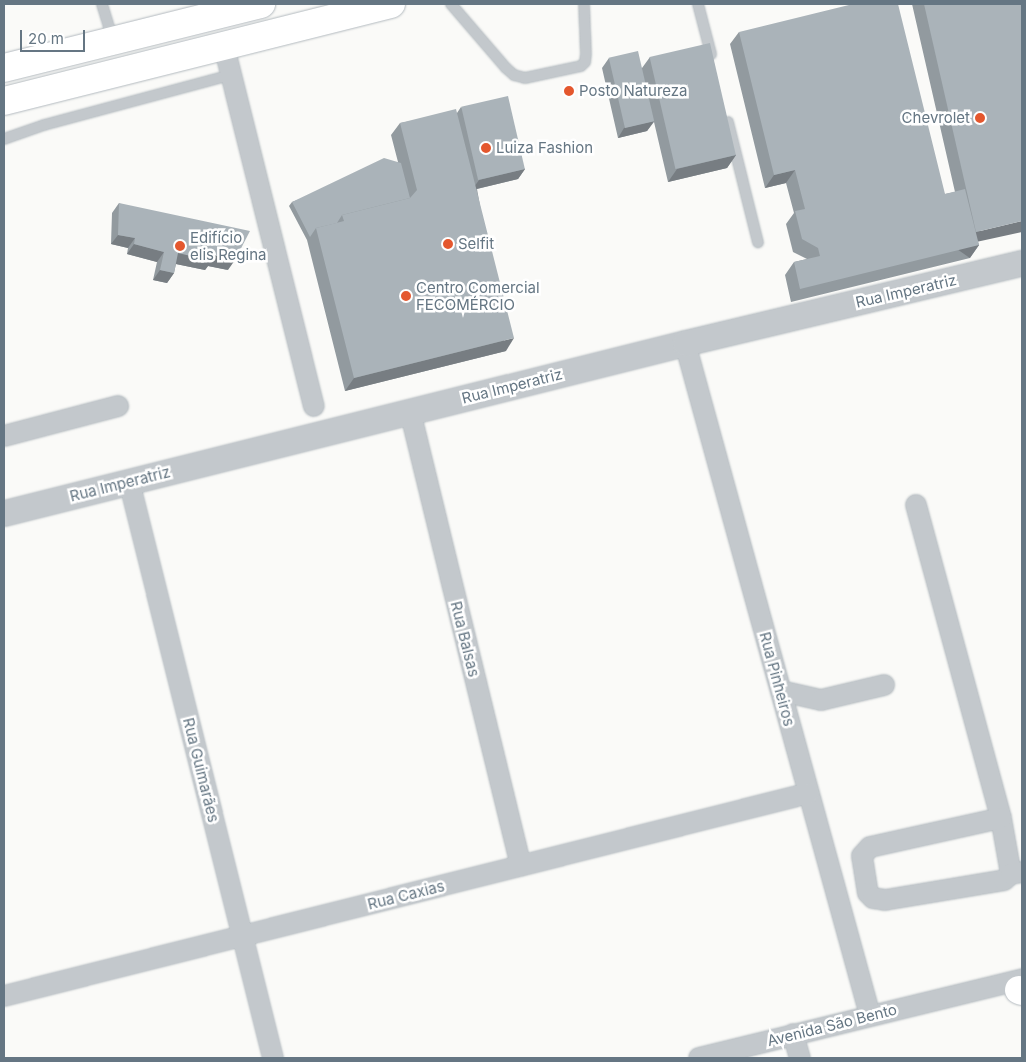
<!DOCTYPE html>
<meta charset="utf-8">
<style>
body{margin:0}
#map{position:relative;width:1026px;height:1062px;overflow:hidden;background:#fafaf8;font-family:Inter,sans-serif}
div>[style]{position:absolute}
.roads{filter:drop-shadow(0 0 1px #b3babf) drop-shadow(0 0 1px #b3babf)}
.service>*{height:10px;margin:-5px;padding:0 5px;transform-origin:5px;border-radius:5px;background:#c3c8cc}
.minor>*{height:20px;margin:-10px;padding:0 10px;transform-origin:10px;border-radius:10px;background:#c3c8cc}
.tertiary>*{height:25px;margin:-12.5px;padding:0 12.5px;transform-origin:12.5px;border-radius:12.5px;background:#c3c8cc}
.secondary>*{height:28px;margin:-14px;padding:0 14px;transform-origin:14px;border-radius:14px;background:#fff}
.primary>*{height:28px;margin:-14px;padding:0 14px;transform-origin:14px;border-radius:14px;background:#fff}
.wall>*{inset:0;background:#929a9f}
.shaded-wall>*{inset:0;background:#777d82;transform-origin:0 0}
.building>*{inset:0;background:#aab3b9;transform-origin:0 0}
.dots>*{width:14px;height:14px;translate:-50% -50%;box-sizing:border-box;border:2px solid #fff;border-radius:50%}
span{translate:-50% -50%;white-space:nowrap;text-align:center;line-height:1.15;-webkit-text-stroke:5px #fff;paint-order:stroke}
.poi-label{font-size:15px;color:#657683}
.left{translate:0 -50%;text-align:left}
.right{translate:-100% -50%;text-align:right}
.street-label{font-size:15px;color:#657683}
.frame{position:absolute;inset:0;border:5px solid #657683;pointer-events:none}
.scale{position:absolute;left:20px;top:30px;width:65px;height:22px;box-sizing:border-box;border:2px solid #657683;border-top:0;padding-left:6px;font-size:15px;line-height:18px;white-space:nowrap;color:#657683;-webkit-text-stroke:4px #fff;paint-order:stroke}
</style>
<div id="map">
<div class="roads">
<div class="service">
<div style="left:102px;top:4px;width:37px;rotate:73deg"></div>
<div style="left:451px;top:4px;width:84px;rotate:49.3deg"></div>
<div style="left:506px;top:68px;width:11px;rotate:41deg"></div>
<div style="left:514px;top:75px;width:11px;rotate:15deg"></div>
<div style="left:525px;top:78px;width:57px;rotate:-12.1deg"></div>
<div style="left:581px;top:66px;width:6px;rotate:-45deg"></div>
<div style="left:585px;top:62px;width:8px;rotate:-83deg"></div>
<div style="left:586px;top:54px;width:50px;rotate:-92.3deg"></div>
<div style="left:698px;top:4px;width:52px;rotate:75.4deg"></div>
<div style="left:728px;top:122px;width:124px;rotate:76deg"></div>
<div style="left:4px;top:139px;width:42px;rotate:-19.3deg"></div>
<div style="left:44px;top:125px;width:194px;rotate:-15deg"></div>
</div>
<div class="minor">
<div style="left:224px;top:46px;width:371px;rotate:76deg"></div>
<div style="left:685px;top:343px;width:697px;rotate:74.61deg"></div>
<div style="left:410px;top:411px;width:468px;rotate:76.3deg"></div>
<div style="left:4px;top:436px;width:118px;rotate:-14.7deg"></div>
<div style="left:129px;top:481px;width:595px;rotate:75.99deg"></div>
<div style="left:916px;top:505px;width:324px;rotate:74.8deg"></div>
<div style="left:1001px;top:818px;width:57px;rotate:79.9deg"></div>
<div style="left:781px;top:691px;width:41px;rotate:12.7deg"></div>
<div style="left:821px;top:700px;width:65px;rotate:-13.4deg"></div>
<div style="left:1001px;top:818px;width:134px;rotate:167.5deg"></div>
<div style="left:870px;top:847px;width:12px;rotate:132deg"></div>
<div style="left:862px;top:856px;width:37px;rotate:81deg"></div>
<div style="left:868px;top:893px;width:7px;rotate:45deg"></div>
<div style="left:873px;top:898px;width:12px;rotate:9deg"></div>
<div style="left:885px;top:900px;width:121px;rotate:-9.5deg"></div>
<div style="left:1004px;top:880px;width:9px;rotate:-41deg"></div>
<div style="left:1011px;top:874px;width:11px;rotate:-10deg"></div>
<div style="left:4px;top:996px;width:830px;rotate:-14.15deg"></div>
<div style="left:793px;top:1034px;width:25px;rotate:74deg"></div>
<div style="left:699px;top:1058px;width:333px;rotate:-13.7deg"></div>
</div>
<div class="tertiary">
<div style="left:4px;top:513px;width:702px;rotate:-14.02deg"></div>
<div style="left:685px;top:343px;width:346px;rotate:-13.4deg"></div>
</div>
<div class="secondary">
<div style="left:1019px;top:990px;width:3px;rotate:18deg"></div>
</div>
<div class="primary">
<div style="left:4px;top:68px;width:265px;rotate:-14deg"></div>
<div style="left:4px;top:101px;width:399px;rotate:-14.1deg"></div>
</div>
</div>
<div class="wall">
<div style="clip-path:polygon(912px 4px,1022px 4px,978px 242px,979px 245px,970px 258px,791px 302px,785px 275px,794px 262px,807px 259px,793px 252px,786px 224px,794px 213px,786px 183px,765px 188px,730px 44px,739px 32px,945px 194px,955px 192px)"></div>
<div style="clip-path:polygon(650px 57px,736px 155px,727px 168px,668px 182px,654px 122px,647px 131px,618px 138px,602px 68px,609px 58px,642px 68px)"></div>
<div style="clip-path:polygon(461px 107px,525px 169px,518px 179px,477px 189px,506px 351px,345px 391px,307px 240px,289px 206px,292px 202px,398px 162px,391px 135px,400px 123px,457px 113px)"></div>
<div style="clip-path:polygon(119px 203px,228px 270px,208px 266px,205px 270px,176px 264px,174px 273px,167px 283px,153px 280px,157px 262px,127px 254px,128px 248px,111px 244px,112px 213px)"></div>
</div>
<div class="shaded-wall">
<div style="clip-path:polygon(654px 121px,647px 131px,618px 138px,624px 128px)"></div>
<div style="clip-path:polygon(736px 155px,727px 168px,668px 182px,677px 169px)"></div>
<div style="clip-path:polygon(525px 169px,518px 179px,472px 190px,479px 180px)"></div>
<div style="clip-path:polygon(795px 170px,786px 183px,765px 188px,774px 175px)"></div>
<div style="clip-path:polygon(1022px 221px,1022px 232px,967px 244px,976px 232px)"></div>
<div style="clip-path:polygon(118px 235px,135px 238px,128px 248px,111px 244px)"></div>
<div style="clip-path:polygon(134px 244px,164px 252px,157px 262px,127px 254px)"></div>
<div style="left:979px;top:245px;width:16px;height:184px;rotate:125deg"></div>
<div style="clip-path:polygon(178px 253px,213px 255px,235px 260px,228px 270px,208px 266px,205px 270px,171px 263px)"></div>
<div style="clip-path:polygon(160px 270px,174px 273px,167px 283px,153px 280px)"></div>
<div style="clip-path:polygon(514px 338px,506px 351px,345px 391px,354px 378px)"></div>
</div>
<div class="building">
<div style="clip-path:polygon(853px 4px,898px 4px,945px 194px,965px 189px,979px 245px,800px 289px,794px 262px,820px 256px,818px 248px,802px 239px,795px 211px,805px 209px,795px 170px,774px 175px,739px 32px)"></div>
<div style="clip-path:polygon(924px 4px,1022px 4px,1022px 221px,976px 232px)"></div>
<div style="left:710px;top:43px;width:115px;height:62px;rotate:77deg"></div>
<div style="left:638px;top:51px;width:72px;height:30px;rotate:77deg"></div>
<div style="left:508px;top:96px;width:75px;height:48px;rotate:77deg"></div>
<div style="clip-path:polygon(456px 109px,514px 338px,354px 378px,316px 228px,344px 221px,342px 215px,410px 198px,417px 190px,400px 123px)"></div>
<div style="clip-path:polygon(384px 158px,401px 163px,410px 198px,342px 215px,337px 223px,316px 228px,310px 237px,292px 202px)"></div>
<div style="clip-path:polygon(119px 203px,250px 231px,235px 260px,213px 255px,212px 261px,178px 253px,174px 273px,160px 270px,164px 252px,134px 244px,135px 238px,118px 235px)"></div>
</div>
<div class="dots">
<div style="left:569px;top:91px;background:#e4572e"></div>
<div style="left:980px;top:118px;background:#e4572e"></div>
<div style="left:486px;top:148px;background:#e4572e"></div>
<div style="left:448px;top:244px;background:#e4572e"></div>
<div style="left:180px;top:246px;background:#e4572e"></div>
<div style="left:406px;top:296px;background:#e4572e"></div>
</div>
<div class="poi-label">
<span class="left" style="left:579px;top:91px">Posto Natureza</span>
<span class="right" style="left:970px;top:118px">Chevrolet</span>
<span class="left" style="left:496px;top:148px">Luiza Fashion</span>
<span class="left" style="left:190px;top:246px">Edifício<br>elis Regina</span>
<span class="left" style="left:458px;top:244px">Selfit</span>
<span class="left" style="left:416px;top:296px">Centro Comercial<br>FECOMÉRCIO</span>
</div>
<div class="street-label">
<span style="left:906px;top:291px;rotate:-13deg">Rua Imperatriz</span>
<span style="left:512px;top:386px;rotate:-14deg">Rua Imperatriz</span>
<span style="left:120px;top:484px;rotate:-14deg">Rua Imperatriz</span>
<span style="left:465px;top:639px;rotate:76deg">Rua Balsas</span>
<span style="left:777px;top:679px;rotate:75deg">Rua Pinheiros</span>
<span style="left:201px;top:770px;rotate:76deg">Rua Guimarães</span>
<span style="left:406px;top:895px;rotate:-14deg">Rua Caxias</span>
<span style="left:832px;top:1025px;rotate:-14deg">Avenida São Bento</span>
</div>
<div class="frame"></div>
<div class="scale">20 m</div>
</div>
